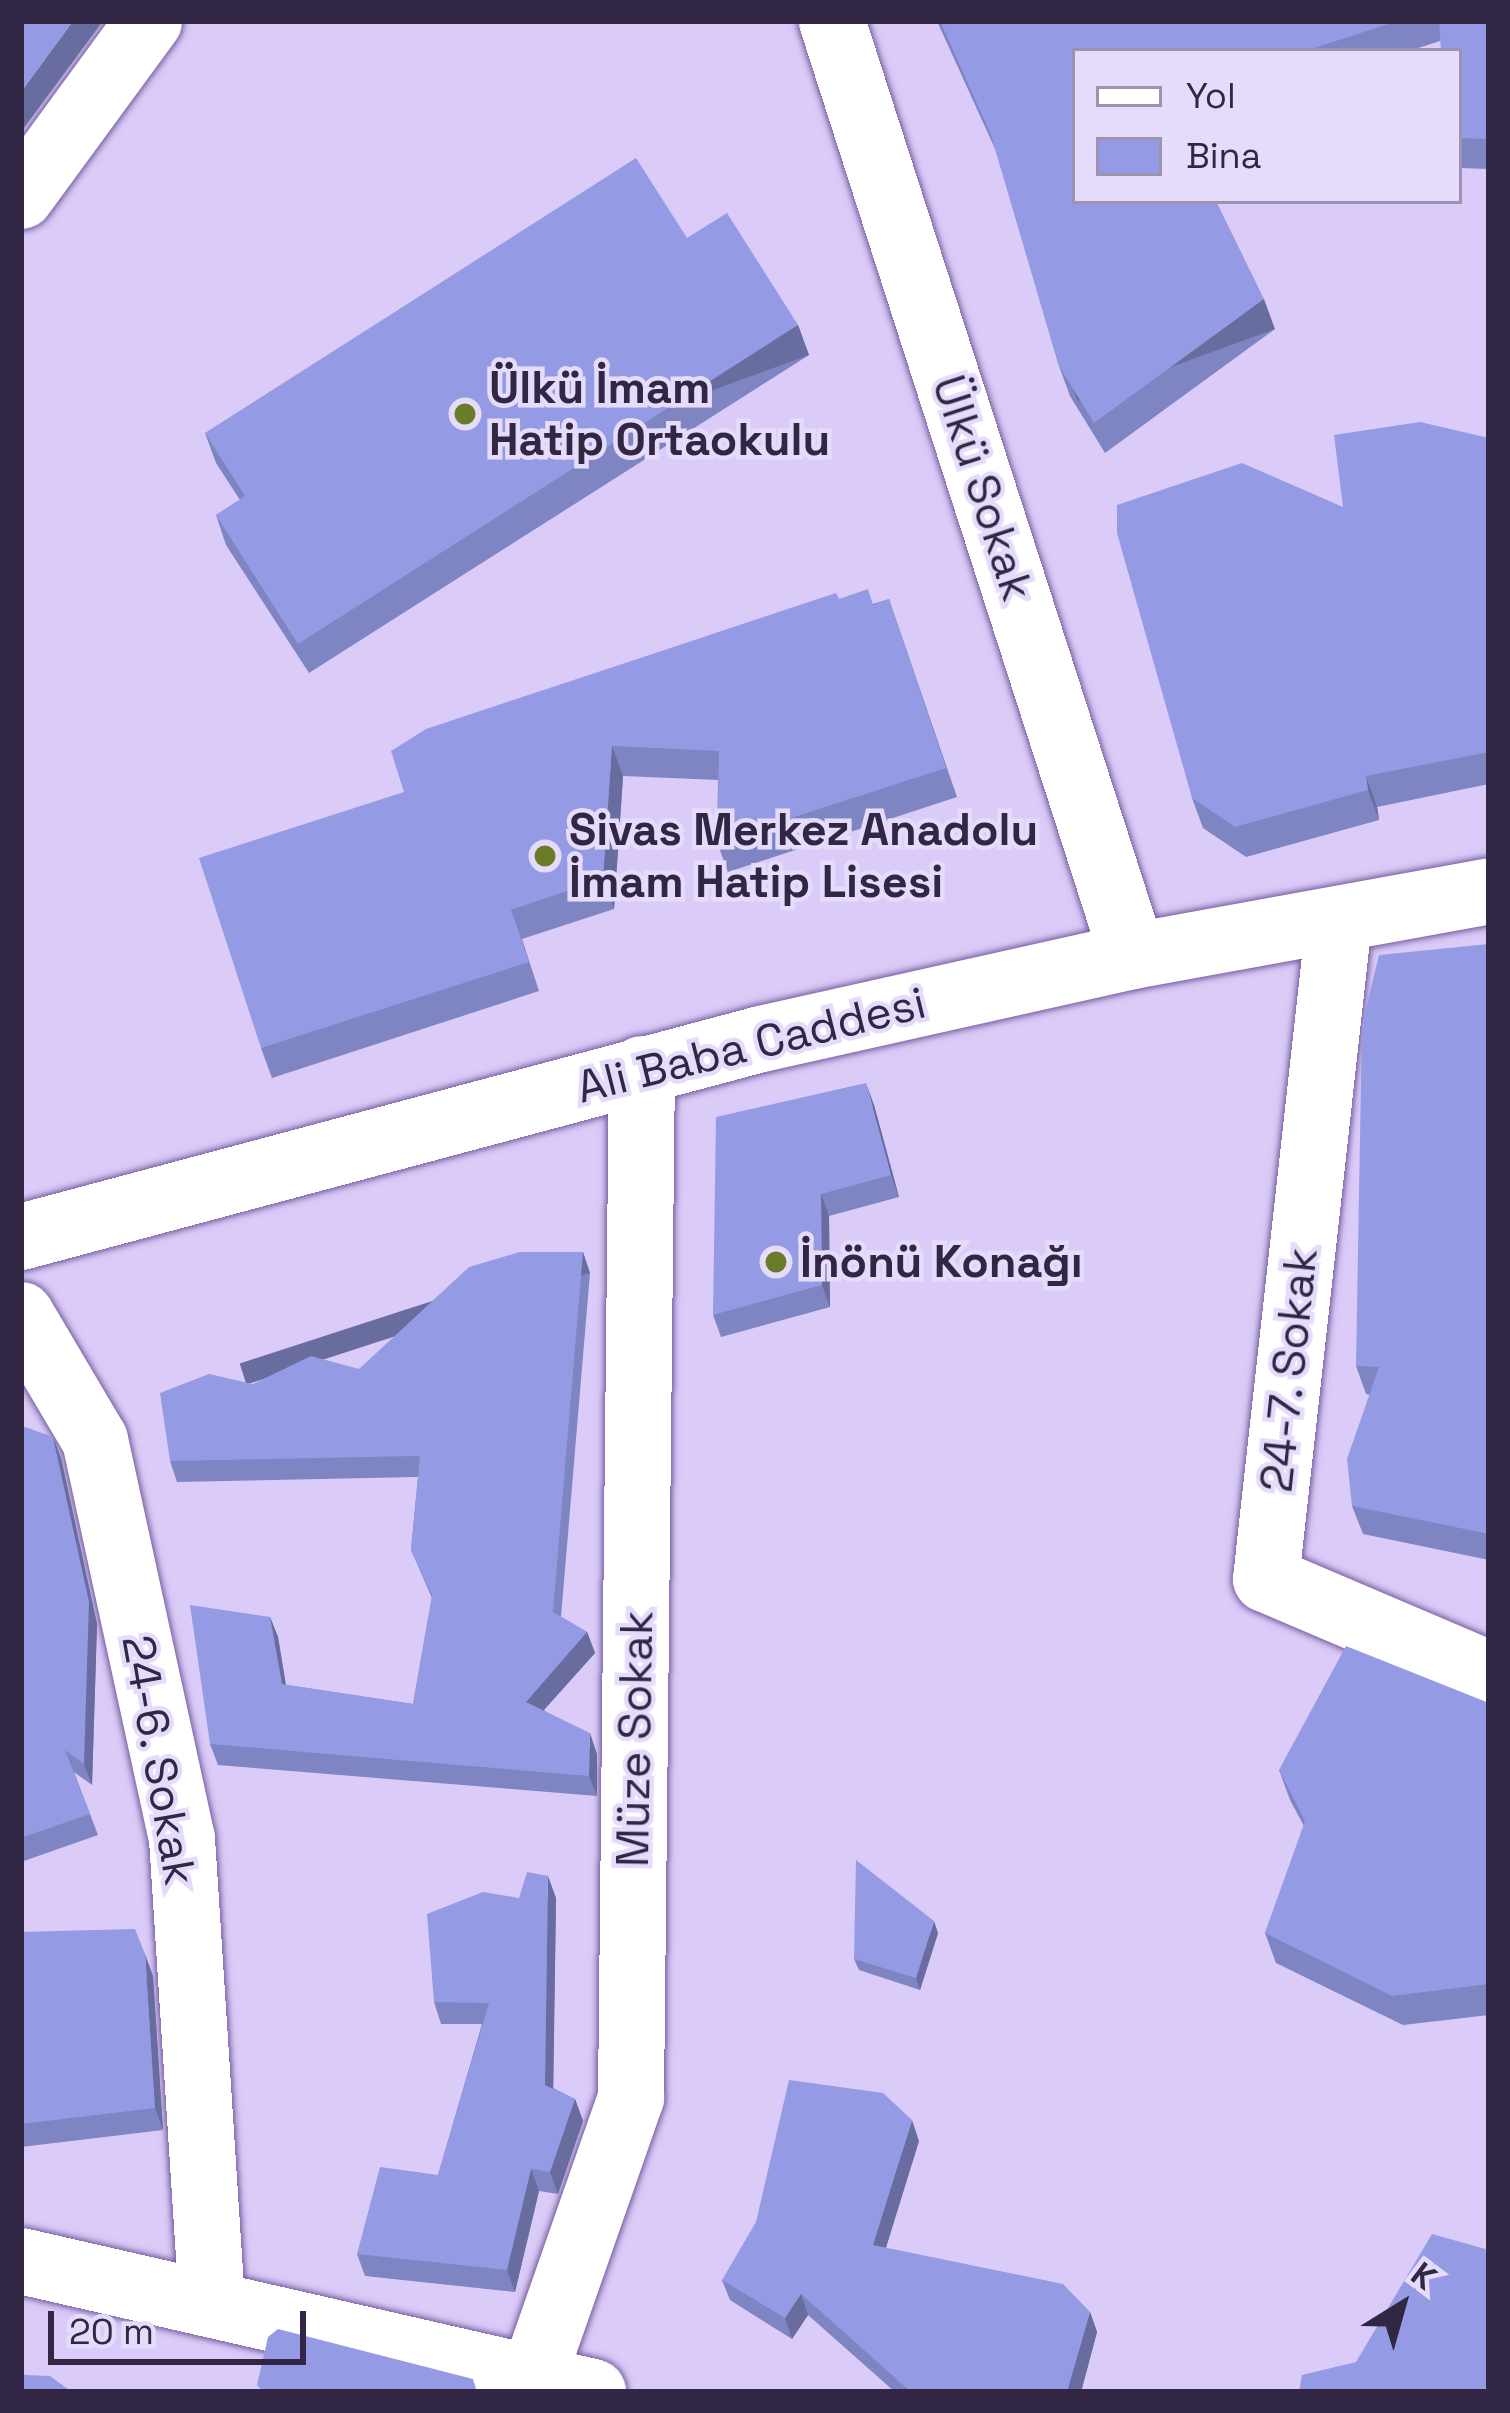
<!DOCTYPE html>
<meta charset="utf-8">
<style>
body{margin:0}
#map{position:relative;width:1510px;height:2413px;overflow:hidden;background:#dacbf8;font-family:"Space Grotesk",sans-serif}
div>[style]{position:absolute}
.roads{filter:drop-shadow(0 0 3px #765da0) drop-shadow(0 0 3px #765da0)}
.minor>*{height:66px;margin:-33px;padding:0 33px;transform-origin:33px;border-radius:33px;background:#fff}
.tertiary>*{height:66px;margin:-33px;padding:0 33px;transform-origin:33px;border-radius:33px;background:#fff}
.wall>*{inset:0;background:#7f84c3}
.shaded-wall>*{inset:0;background:#686c9f;transform-origin:0 0}
.building>*{inset:0;background:#949ae3}
.dots>*{width:33px;height:33px;translate:-50% -50%;box-sizing:border-box;border:6px solid #e5dbfa;border-radius:50%}
span{translate:-50% -50%;white-space:nowrap;text-align:center;line-height:1.15;-webkit-text-stroke:9px #e5dbfa;paint-order:stroke}
.poi-label{font-size:45px;color:#312643;font-weight:700}
.left{translate:0 -50%;text-align:left}
.street-label{font-size:45px;color:#312643}
.frame{position:absolute;inset:0;border:24px solid #312643;pointer-events:none}
.legend{position:absolute;left:1072px;top:48px;width:390px;height:156px;box-sizing:border-box;background:#e5dbfa;border:3px solid #9d93b1;margin:0;padding:15px 21px;list-style:none;font-size:36px;color:#312643}
.legend li{display:flex;align-items:center;gap:24px;height:60px}
.legend b{width:60px;border:3px solid #9d93b1}
.north{position:absolute;left:1342px;top:2245px;width:120px;height:120px;-webkit-text-stroke:9px #e5dbfa;paint-order:stroke;rotate:37deg;font-size:33px;font-weight:700;line-height:48px;text-align:center;color:#312643}
.north::after{content:'';display:block;margin:auto;width:42px;height:54px;background:#312643;clip-path:polygon(50% 0,100% 100%,50% 72%,0 100%)}
.scale{position:absolute;left:48px;top:2311px;width:258px;height:54px;box-sizing:border-box;border:6px solid #312643;border-top:0;padding-left:15px;font-size:36px;line-height:42px;white-space:nowrap;color:#312643;-webkit-text-stroke:9px #e5dbfa;paint-order:stroke}
</style>
<div id="map">
<div class="roads">
<div class="minor">
<div style="left:832px;top:21px;width:982px;rotate:72.16deg"></div>
<div style="left:21px;top:196px;width:217px;rotate:-53.8deg"></div>
<div style="left:1339px;top:921px;width:662px;rotate:96.33deg"></div>
<div style="left:1266px;top:1579px;width:242px;rotate:23.1deg"></div>
<div style="left:21px;top:1315px;width:145px;rotate:59.4deg"></div>
<div style="left:95px;top:1440px;width:408px;rotate:77.7deg"></div>
<div style="left:182px;top:1839px;width:463px;rotate:86.3deg"></div>
<div style="left:21px;top:2261px;width:587px;rotate:12.9deg"></div>
<div style="left:528px;top:2392px;width:312px;rotate:-70.7deg"></div>
<div style="left:631px;top:2098px;width:1029px;rotate:-89.39deg"></div>
</div>
<div class="tertiary">
<div style="left:21px;top:1237px;width:766px;rotate:-14.98deg"></div>
<div style="left:761px;top:1039px;width:381px;rotate:-12.6deg"></div>
<div style="left:1133px;top:956px;width:362px;rotate:-10.3deg"></div>
</div>
</div>
<div class="wall">
<div style="clip-path:polygon(937px 21px,1489px 21px,1489px 169px,1459px 168px,1459px 51px,1440px 41px,1409px 51px,1075px 51px,1275px 329px,1105px 453px,1070px 396px,1059px 366px,996px 151px)"></div>
<div style="clip-path:polygon(687px 238px,798px 325px,809px 355px,309px 673px,226px 545px,216px 515px,240px 500px,216px 463px,205px 433px)"></div>
<div style="clip-path:polygon(1489px 438px,1489px 784px,1377px 807px,1379px 820px,1246px 857px,1203px 828px,1192px 798px,1343px 507px)"></div>
<div style="clip-path:polygon(839px 599px,873px 604px,889px 599px,957px 797px,728px 872px,717px 842px,718px 780px,623px 776px,614px 909px,522px 939px,539px 991px,272px 1078px,261px 1048px,404px 792px)"></div>
<div style="clip-path:polygon(1489px 944px,1489px 1560px,1363px 1534px,1352px 1506px,1370px 1395px,1366px 1394px,1356px 1366px)"></div>
<div style="clip-path:polygon(874px 1105px,899px 1197px,829px 1216px,830px 1307px,721px 1337px,713px 1315px)"></div>
<div style="clip-path:polygon(583px 1252px,590px 1273px,561px 1617px,587px 1632px,595px 1653px,544px 1710px,597px 1754px,597px 1796px,218px 1765px,210px 1744px,270px 1617px,278px 1637px,286px 1685px,413px 1704px,432px 1598px,411px 1550px,418px 1477px,177px 1482px,170px 1461px,253px 1384px,359px 1369px)"></div>
<div style="clip-path:polygon(21px 1429px,53px 1437px,61px 1458px,97px 1624px,92px 1785px,74px 1772px,98px 1835px,21px 1862px)"></div>
<div style="clip-path:polygon(1489px 1703px,1489px 2015px,1403px 2025px,1276px 1963px,1265px 1933px,1304px 1826px,1290px 1800px,1279px 1770px)"></div>
<div style="clip-path:polygon(519px 1898px,556px 1898px,553px 2088px,575px 2099px,583px 2121px,558px 2194px,539px 2191px,515px 2292px,365px 2276px,357px 2254px,438px 2175px,482px 2024px,441px 2024px,434px 2002px)"></div>
<div style="clip-path:polygon(938px 1933px,920px 1990px,859px 1970px,854px 1959px)"></div>
<div style="clip-path:polygon(21px 1968px,153px 1976px,163px 2130px,21px 2147px)"></div>
<div style="clip-path:polygon(919px 2141px,886px 2248px,1090px 2312px,1097px 2332px,1081px 2392px,895px 2392px,808px 2315px,792px 2339px,730px 2300px,722px 2280px)"></div>
</div>
<div class="shaded-wall">
<div style="clip-path:polygon(73px 21px,103px 21px,21px 132px,21px 92px)"></div>
<div style="left:1264px;top:299px;width:32px;height:210px;rotate:70deg"></div>
<div style="left:798px;top:325px;width:32px;height:593px;rotate:70deg"></div>
<div style="clip-path:polygon(612px 746px,623px 776px,614px 909px,603px 879px)"></div>
<div style="clip-path:polygon(1366px 776px,1377px 807px,1379px 820px,1368px 790px)"></div>
<div style="clip-path:polygon(866px 1083px,874px 1105px,899px 1197px,891px 1175px)"></div>
<div style="clip-path:polygon(821px 1194px,829px 1216px,830px 1307px,822px 1285px)"></div>
<div style="left:583px;top:1252px;width:22px;height:361px;rotate:72deg"></div>
<div style="clip-path:polygon(53px 1437px,61px 1458px,97px 1624px,92px 1785px,84px 1764px)"></div>
<div style="clip-path:polygon(270px 1617px,278px 1637px,289px 1705px,282px 1684px)"></div>
<div style="clip-path:polygon(587px 1632px,595px 1653px,533px 1722px,526px 1702px)"></div>
<div style="clip-path:polygon(590px 1733px,597px 1754px,597px 1796px,589px 1776px)"></div>
<div style="clip-path:polygon(548px 1876px,556px 1898px,553px 2106px,545px 2085px)"></div>
<div style="clip-path:polygon(934px 1921px,938px 1933px,920px 1990px,916px 1978px)"></div>
<div style="clip-path:polygon(145px 1954px,153px 1976px,163px 2130px,155px 2108px)"></div>
<div style="clip-path:polygon(575px 2099px,583px 2121px,558px 2194px,550px 2172px)"></div>
<div style="clip-path:polygon(912px 2120px,919px 2141px,880px 2266px,873px 2245px)"></div>
<div style="clip-path:polygon(531px 2169px,539px 2191px,515px 2292px,507px 2270px)"></div>
<div style="clip-path:polygon(801px 2294px,808px 2315px,792px 2339px,785px 2318px)"></div>
<div style="clip-path:polygon(1090px 2312px,1097px 2332px,1081px 2392px,1067px 2392px)"></div>
</div>
<div class="building">
<div style="clip-path:polygon(21px 21px,73px 21px,21px 92px)"></div>
<div style="clip-path:polygon(940px 21px,1398px 21px,1305px 51px,1075px 51px,1075px 201px,1216px 201px,1264px 299px,1094px 423px,1059px 366px,991px 135px)"></div>
<div style="clip-path:polygon(1439px 21px,1489px 21px,1489px 139px,1459px 138px,1459px 51px,1441px 51px)"></div>
<div style="clip-path:polygon(636px 158px,687px 238px,727px 213px,798px 325px,298px 644px,216px 515px,245px 496px,205px 433px)"></div>
<div style="clip-path:polygon(1420px 422px,1489px 438px,1489px 752px,1366px 776px,1368px 790px,1235px 827px,1192px 798px,1117px 533px,1117px 505px,1242px 463px,1343px 507px,1334px 435px)"></div>
<div style="clip-path:polygon(868px 589px,873px 605px,889px 599px,946px 768px,717px 842px,719px 751px,612px 746px,603px 879px,511px 910px,529px 962px,261px 1048px,199px 858px,404px 792px,391px 751px,426px 729px,836px 593px,839px 599px)"></div>
<div style="clip-path:polygon(1489px 944px,1489px 1534px,1352px 1506px,1347px 1459px,1379px 1367px,1356px 1366px,1362px 1025px,1379px 955px)"></div>
<div style="clip-path:polygon(866px 1083px,891px 1175px,821px 1194px,822px 1285px,713px 1315px,716px 1117px)"></div>
<div style="clip-path:polygon(520px 1252px,583px 1252px,553px 1612px,587px 1632px,526px 1702px,590px 1733px,589px 1776px,210px 1744px,190px 1605px,270px 1617px,282px 1684px,413px 1704px,432px 1595px,411px 1550px,420px 1456px,170px 1461px,160px 1393px,209px 1374px,253px 1384px,311px 1356px,359px 1369px,469px 1267px)"></div>
<div style="clip-path:polygon(25px 1427px,53px 1437px,89px 1602px,84px 1764px,65px 1750px,90px 1814px,21px 1838px,21px 1429px)"></div>
<div style="clip-path:polygon(1346px 1646px,1489px 1703px,1489px 1984px,1392px 1996px,1265px 1933px,1305px 1821px,1279px 1770px)"></div>
<div style="clip-path:polygon(856px 1860px,934px 1921px,916px 1978px,854px 1959px)"></div>
<div style="clip-path:polygon(527px 1872px,548px 1876px,545px 2085px,575px 2099px,550px 2172px,531px 2169px,507px 2270px,357px 2254px,380px 2167px,438px 2175px,489px 2003px,434px 2002px,427px 1914px,483px 1892px,519px 1898px)"></div>
<div style="clip-path:polygon(135px 1929px,145px 1954px,155px 2108px,21px 2124px,21px 1968px,23px 1967px,21px 1962px,21px 1932px)"></div>
<div style="clip-path:polygon(789px 2080px,883px 2093px,912px 2120px,873px 2245px,1063px 2284px,1090px 2312px,1067px 2392px,911px 2392px,801px 2294px,785px 2318px,722px 2280px,756px 2222px)"></div>
<div style="clip-path:polygon(1432px 2234px,1489px 2250px,1489px 2392px,1299px 2392px,1302px 2375px,1356px 2362px)"></div>
<div style="clip-path:polygon(278px 2329px,473px 2379px,477px 2392px,263px 2392px,257px 2385px,268px 2337px)"></div>
<div style="clip-path:polygon(21px 2373px,25px 2375px,50px 2376px,72px 2392px,21px 2392px)"></div>
</div>
<div class="dots">
<div style="left:465px;top:414px;background:#6a7b2a"></div>
<div style="left:545px;top:856px;background:#6a7b2a"></div>
<div style="left:776px;top:1262px;background:#6a7b2a"></div>
</div>
<div class="poi-label">
<span class="left" style="left:489px;top:414px">Ülkü İmam<br>Hatip Ortaokulu</span>
<span class="left" style="left:569px;top:856px">Sivas Merkez Anadolu<br>İmam Hatip Lisesi</span>
<span class="left" style="left:800px;top:1262px">İnönü Konağı</span>
</div>
<div class="street-label">
<span style="left:983px;top:488px;rotate:72deg">Ülkü Sokak</span>
<span style="left:751px;top:1045px;rotate:-14deg">Ali Baba Caddesi</span>
<span style="left:1289px;top:1370px;rotate:-84deg">24-7. Sokak</span>
<span style="left:635px;top:1739px;rotate:-89deg">Müze Sokak</span>
<span style="left:159px;top:1760px;rotate:80deg">24-6. Sokak</span>
</div>
<div class="frame"></div>
<ul class="legend">
<li><b style="height:15px;background:#fff"></b>Yol</li>
<li><b style="height:33px;background:#949ae3"></b>Bina</li>
</ul>
<div class="north">K</div>
<div class="scale">20 m</div>
</div>
